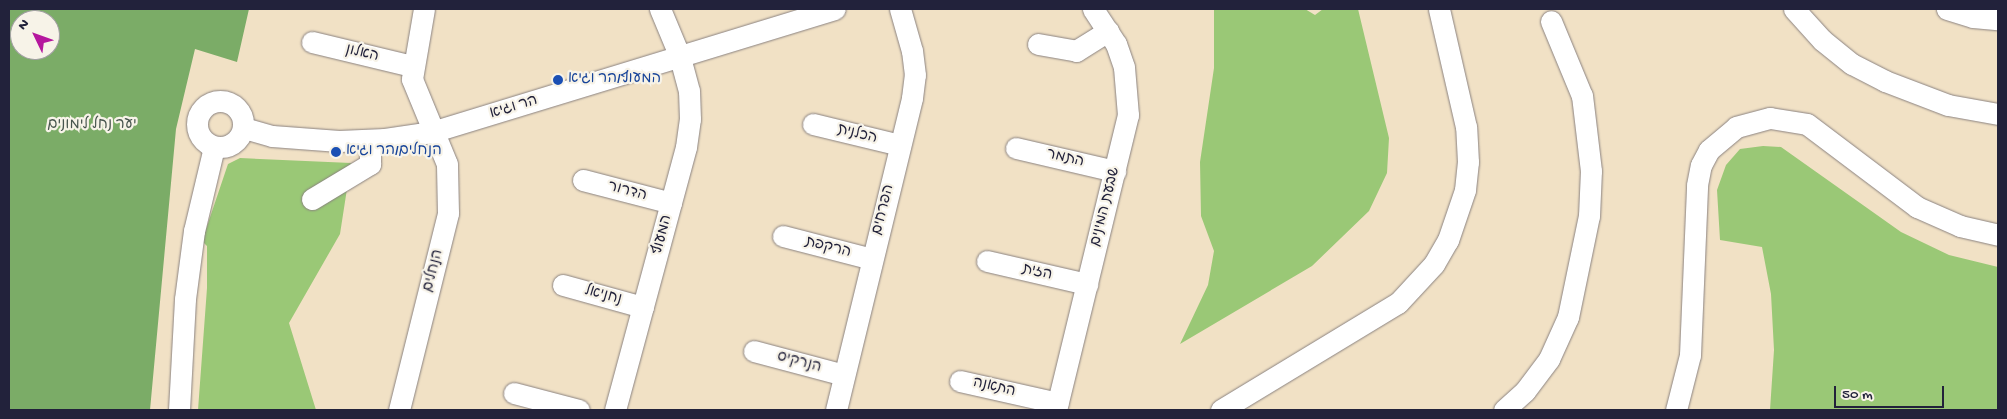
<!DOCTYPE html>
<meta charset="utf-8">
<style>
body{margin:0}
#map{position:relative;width:2007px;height:419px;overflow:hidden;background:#f1e1c5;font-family:"Gochi Hand","Playpen Sans Hebrew",sans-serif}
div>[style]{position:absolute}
.green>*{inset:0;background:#9ac876}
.forest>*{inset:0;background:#7bac67}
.roads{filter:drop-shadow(0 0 1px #8a8280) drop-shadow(0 0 1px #8a8280)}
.minor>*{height:21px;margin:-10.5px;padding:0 10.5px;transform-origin:10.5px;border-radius:10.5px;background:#fff}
.minor>.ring{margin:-10.5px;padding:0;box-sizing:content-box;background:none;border:21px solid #fff;border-radius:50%}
.dots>*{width:14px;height:14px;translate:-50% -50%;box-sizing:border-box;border:2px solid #f7f3e8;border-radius:50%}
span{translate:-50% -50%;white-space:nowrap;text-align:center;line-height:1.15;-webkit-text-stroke:4.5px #f7f3e8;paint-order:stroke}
.street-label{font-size:15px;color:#22223b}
.transit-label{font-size:15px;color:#164399}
.left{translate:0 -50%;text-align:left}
.park-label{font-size:15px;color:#46544d}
.frame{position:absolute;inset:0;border:10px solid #22223b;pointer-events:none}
.north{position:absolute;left:10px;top:10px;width:50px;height:50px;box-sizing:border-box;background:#f7f3e8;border:1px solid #a29fa3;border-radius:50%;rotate:312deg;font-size:14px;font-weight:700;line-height:20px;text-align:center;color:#22223b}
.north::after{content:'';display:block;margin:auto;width:18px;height:22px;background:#b5179e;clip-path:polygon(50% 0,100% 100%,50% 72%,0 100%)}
.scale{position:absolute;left:1834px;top:386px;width:110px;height:22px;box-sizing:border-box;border:2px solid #22223b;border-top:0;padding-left:6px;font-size:15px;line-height:18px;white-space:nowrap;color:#22223b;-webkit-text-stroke:4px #f7f3e8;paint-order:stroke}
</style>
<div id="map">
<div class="green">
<div style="clip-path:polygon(1214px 9px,1305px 9px,1315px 15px,1323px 9px,1358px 9px,1389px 138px,1387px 173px,1369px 211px,1312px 266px,1180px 344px,1208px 285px,1214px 251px,1201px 216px,1200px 162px,1214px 68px)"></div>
<div style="clip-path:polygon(1763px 146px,1781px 147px,1901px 232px,1949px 255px,1998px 267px,1998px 410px,1770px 410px,1774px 350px,1771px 294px,1762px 247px,1720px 240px,1717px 190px,1726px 165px,1740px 149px)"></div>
<div style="clip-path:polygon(240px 158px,351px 163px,340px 234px,289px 323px,316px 410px,198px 410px,207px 288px,207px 246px,202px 241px,228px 164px)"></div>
</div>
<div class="forest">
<div style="clip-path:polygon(evenodd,9px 9px,249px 9px,237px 62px,195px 49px,176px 129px,150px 410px,9px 410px,9px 9px,20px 20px,50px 20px,50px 50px,20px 50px,20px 20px)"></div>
</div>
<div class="roads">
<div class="minor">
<div style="left:1794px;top:9px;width:42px;rotate:47.9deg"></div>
<div style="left:1822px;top:40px;width:38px;rotate:39deg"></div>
<div style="left:1852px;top:64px;width:37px;rotate:27deg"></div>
<div style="left:1885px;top:81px;width:67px;rotate:20.9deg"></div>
<div style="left:1948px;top:105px;width:51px;rotate:10.2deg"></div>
<div style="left:1947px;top:9px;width:27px;rotate:17deg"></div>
<div style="left:1973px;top:17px;width:25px;rotate:5deg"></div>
<div style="left:312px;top:42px;width:103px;rotate:13.5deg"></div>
<div style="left:1038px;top:44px;width:39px;rotate:10deg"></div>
<div style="left:1076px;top:51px;width:38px;rotate:-32deg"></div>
<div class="ring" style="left:197px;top:101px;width:25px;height:25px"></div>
<div style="left:813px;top:124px;width:89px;rotate:13.6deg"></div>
<div style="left:244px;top:128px;width:29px;rotate:16deg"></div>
<div style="left:272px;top:136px;width:67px;rotate:4.3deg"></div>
<div style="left:339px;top:141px;width:46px;rotate:-2.5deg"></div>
<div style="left:385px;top:139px;width:48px;rotate:-8.5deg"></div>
<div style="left:432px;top:132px;width:421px;rotate:-17deg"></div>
<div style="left:1016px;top:148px;width:102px;rotate:13.1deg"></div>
<div style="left:583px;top:180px;width:91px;rotate:14.6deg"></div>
<div style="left:312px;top:199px;width:68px;rotate:-31.1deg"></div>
<div style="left:370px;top:164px;width:24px;rotate:-90deg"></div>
<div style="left:783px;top:236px;width:92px;rotate:14.5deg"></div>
<div style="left:987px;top:261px;width:103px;rotate:13deg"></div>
<div style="left:563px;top:285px;width:83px;rotate:15.4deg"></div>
<div style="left:754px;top:351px;width:93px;rotate:14.9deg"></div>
<div style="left:960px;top:381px;width:100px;rotate:12.7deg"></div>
<div style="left:514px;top:393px;width:67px;rotate:14.7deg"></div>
<div style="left:179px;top:410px;width:111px;rotate:-86.9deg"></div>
<div style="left:185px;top:299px;width:69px;rotate:-82.5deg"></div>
<div style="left:194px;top:231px;width:86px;rotate:-76.6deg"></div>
<div style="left:399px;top:410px;width:203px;rotate:-76deg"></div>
<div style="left:448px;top:213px;width:49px;rotate:-91.2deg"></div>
<div style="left:447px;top:164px;width:92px;rotate:-112.4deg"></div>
<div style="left:412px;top:79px;width:71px;rotate:-80.3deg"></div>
<div style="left:615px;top:410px;width:272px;rotate:-74.9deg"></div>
<div style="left:686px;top:147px;width:28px;rotate:-82deg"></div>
<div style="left:690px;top:119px;width:28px;rotate:-92deg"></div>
<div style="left:689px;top:91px;width:35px;rotate:-105deg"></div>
<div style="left:680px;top:57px;width:52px;rotate:-112.6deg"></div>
<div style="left:836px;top:410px;width:321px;rotate:-76.3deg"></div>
<div style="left:912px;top:98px;width:23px;rotate:-83deg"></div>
<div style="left:915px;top:75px;width:24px;rotate:-97deg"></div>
<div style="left:912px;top:51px;width:44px;rotate:-105.9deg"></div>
<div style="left:1056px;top:410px;width:304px;rotate:-76.3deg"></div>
<div style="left:1128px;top:115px;width:48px;rotate:-94.8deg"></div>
<div style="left:1124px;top:67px;width:24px;rotate:-109deg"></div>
<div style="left:1116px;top:44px;width:42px;rotate:-123.3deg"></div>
<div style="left:1221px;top:410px;width:207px;rotate:-31.2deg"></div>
<div style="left:1398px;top:303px;width:53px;rotate:-47.3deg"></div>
<div style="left:1434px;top:264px;width:28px;rotate:-60deg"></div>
<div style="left:1448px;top:240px;width:53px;rotate:-71.2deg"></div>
<div style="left:1465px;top:190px;width:28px;rotate:-84deg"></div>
<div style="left:1468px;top:162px;width:35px;rotate:-93deg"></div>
<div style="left:1466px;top:127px;width:121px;rotate:-102.9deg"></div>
<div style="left:1504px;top:410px;width:28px;rotate:-42deg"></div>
<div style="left:1525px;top:391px;width:40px;rotate:-53deg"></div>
<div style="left:1549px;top:359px;width:46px;rotate:-65.7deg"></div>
<div style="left:1568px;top:317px;width:103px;rotate:-78.3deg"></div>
<div style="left:1589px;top:216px;width:45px;rotate:-87.5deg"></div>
<div style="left:1591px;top:171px;width:76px;rotate:-96.8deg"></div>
<div style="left:1582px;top:96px;width:81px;rotate:-112.5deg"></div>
<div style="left:1676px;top:410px;width:57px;rotate:-75.7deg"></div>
<div style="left:1690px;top:355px;width:170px;rotate:-87.6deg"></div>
<div style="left:1697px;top:185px;width:20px;rotate:-79deg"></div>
<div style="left:1701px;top:165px;width:17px;rotate:-62deg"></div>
<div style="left:1709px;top:150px;width:35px;rotate:-40deg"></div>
<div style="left:1736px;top:127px;width:35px;rotate:-15deg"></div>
<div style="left:1770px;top:118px;width:37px;rotate:9deg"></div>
<div style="left:1807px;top:124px;width:138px;rotate:37deg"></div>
<div style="left:1917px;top:207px;width:47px;rotate:23.8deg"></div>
<div style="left:1960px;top:226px;width:39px;rotate:13deg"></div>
</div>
</div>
<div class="dots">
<div style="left:558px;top:80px;background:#1a4fb4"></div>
<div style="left:336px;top:152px;background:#1a4fb4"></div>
</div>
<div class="street-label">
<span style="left:362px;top:54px;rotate:13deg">האלון</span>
<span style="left:514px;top:108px;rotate:-17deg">הר וגיא</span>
<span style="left:857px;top:135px;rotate:14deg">הכלנית</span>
<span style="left:1065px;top:159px;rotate:13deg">התמר</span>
<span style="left:627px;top:192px;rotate:15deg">הדרור</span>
<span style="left:1106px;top:207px;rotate:-76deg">שבעת המינים</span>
<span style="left:884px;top:210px;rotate:-76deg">הפרחים</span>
<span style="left:663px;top:235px;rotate:-75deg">המעוף</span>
<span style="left:828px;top:248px;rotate:14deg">הרקפת</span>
<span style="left:434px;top:271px;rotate:-76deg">הנחלים</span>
<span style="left:1037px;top:273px;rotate:13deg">הזית</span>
<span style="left:603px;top:296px;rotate:15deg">נחניאל</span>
<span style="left:799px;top:363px;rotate:15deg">הנרקיס</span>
<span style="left:994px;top:388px;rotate:13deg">התאנה</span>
</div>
<div class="transit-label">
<span class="left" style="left:568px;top:80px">המעוף/הר וגיא</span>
<span class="left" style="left:346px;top:152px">הנחלים/הר וגיא</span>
</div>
<div class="park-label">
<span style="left:92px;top:126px">יער נחל לימונים</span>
</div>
<div class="frame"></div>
<div class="north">N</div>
<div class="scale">50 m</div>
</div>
